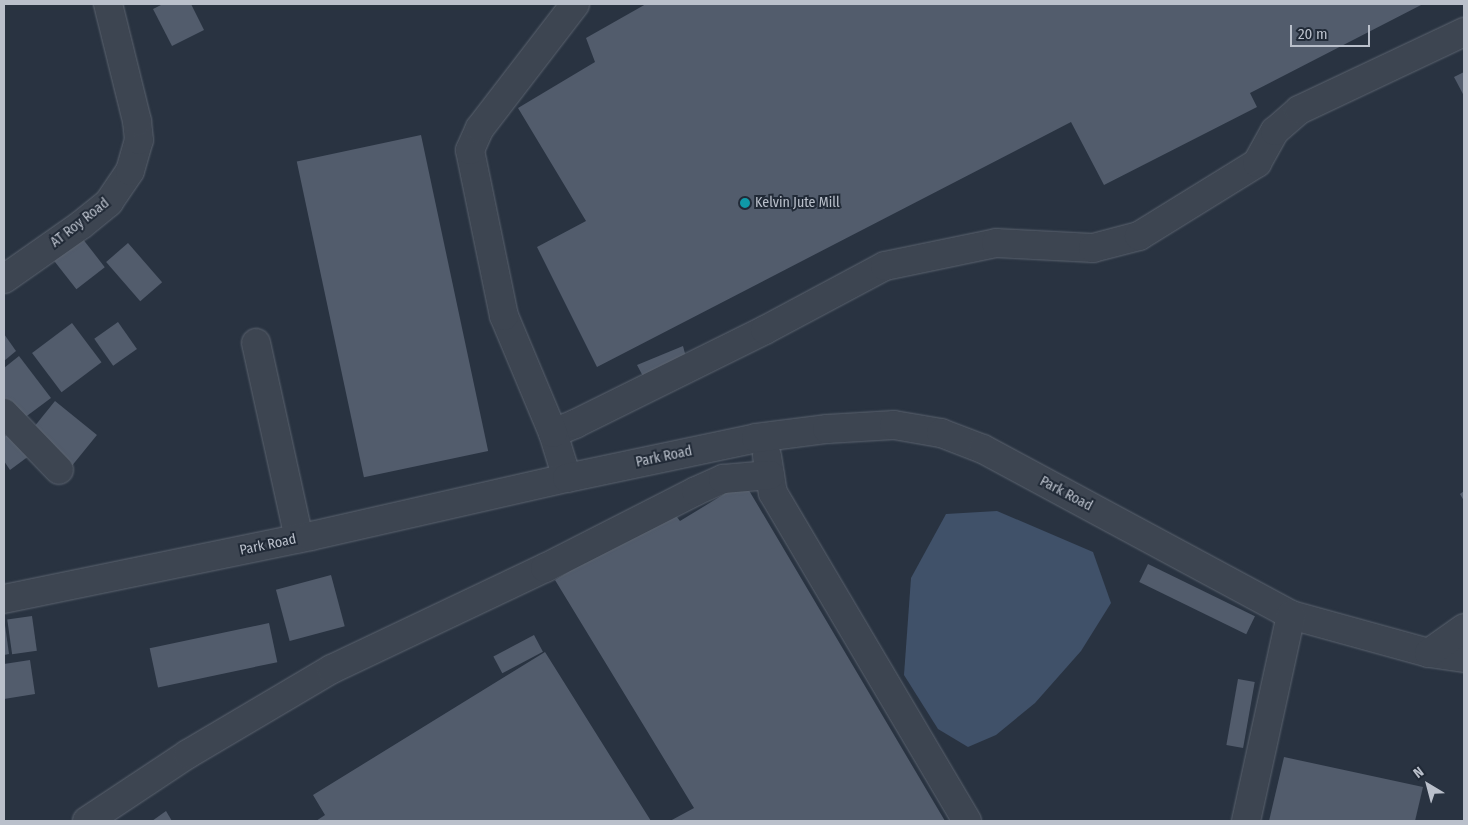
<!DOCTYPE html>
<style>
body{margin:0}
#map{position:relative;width:1468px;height:825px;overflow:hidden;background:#293341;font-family:"Fira Sans Condensed",sans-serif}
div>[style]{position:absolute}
.water>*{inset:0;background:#405169}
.building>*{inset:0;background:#525c6c;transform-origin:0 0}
.roads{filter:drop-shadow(0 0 1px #5b636f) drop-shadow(0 0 1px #5b636f)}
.minor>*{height:28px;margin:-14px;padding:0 14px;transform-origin:14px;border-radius:14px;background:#3d4551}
.dots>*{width:14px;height:14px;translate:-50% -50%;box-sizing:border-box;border:2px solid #212a37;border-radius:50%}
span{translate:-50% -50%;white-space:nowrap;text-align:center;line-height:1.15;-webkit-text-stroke:4px #212a37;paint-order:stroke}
.poi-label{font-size:14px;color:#bac0cb}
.left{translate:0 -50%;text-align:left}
.street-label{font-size:14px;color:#bac0cb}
.frame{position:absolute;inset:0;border:5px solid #bac0cb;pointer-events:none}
.north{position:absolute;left:1403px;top:760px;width:50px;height:50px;-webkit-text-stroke:4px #212a37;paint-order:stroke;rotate:323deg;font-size:14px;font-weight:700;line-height:20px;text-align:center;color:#bac0cb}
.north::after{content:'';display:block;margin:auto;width:18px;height:22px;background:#bac0cb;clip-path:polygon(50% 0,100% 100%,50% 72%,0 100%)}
.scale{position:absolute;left:1290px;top:25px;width:80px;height:22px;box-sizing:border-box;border:2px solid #bac0cb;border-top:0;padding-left:6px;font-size:15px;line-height:18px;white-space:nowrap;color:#bac0cb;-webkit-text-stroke:4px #212a37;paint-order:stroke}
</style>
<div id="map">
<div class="water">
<div style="clip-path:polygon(997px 511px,1093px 552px,1111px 603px,1081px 651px,1035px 703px,996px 735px,968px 747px,938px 729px,904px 675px,911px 578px,946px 514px)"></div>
</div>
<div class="building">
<div style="clip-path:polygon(163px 4px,191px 4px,204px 30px,172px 46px,153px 9px)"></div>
<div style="clip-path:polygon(646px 4px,1423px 4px,1250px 93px,1257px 107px,1104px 185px,1071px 122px,597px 367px,537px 247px,586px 221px,518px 108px,595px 62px,586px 38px)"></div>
<div style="clip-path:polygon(1464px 72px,1464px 96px,1454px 77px)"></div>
<div style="left:421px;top:135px;width:323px;height:127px;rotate:78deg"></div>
<div style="left:82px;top:238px;width:37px;height:36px;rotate:52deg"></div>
<div style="left:128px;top:243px;width:52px;height:29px;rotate:49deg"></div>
<div style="left:118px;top:322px;width:33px;height:29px;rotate:55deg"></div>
<div style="left:72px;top:323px;width:49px;height:50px;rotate:53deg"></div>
<div style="clip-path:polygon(4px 334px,16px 351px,4px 361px)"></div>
<div style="clip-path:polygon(683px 346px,687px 361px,645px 380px,637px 365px)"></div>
<div style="clip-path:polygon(19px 356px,51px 398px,16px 424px,4px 408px,4px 368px)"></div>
<div style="left:55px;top:401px;width:54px;height:42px;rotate:39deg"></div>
<div style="clip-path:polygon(16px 429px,33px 453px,10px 470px,4px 461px,4px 437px)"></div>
<div style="clip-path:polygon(744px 482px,945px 821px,670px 821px,694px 808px,555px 580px,671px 509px,680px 521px)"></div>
<div style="clip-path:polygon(1464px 491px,1464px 501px,1460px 494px)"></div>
<div style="left:1148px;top:564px;width:119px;height:20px;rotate:26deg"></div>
<div style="left:331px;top:575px;width:53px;height:57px;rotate:75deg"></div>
<div style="left:32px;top:616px;width:35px;height:25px;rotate:82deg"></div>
<div style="left:269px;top:623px;width:40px;height:122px;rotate:78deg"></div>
<div style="clip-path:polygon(5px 625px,9px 654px,4px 655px,4px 626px)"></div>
<div style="left:534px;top:635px;width:19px;height:46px;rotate:62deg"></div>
<div style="clip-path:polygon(545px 652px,651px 821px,316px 821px,325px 815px,313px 795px)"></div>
<div style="clip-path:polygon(30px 660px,35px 694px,4px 699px,4px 664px)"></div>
<div style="left:1238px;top:679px;width:17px;height:67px;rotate:10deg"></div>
<div style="clip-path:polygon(1284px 757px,1423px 787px,1415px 821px,1269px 821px)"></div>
<div style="clip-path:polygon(166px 811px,172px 821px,152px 821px)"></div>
</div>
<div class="roads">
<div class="minor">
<div style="left:4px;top:279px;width:94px;rotate:-35deg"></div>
<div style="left:81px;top:225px;width:36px;rotate:-39deg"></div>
<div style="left:109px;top:202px;width:37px;rotate:-56deg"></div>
<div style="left:130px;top:171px;width:32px;rotate:-74deg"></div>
<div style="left:139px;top:140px;width:19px;rotate:-96deg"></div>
<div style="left:137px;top:121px;width:121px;rotate:-103.9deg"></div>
<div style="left:256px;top:343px;width:200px;rotate:77.6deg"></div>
<div style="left:4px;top:413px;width:79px;rotate:46deg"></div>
<div style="left:553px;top:433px;width:24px;rotate:-22deg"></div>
<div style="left:575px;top:424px;width:212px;rotate:-26.3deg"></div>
<div style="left:765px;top:330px;width:136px;rotate:-28.1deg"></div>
<div style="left:885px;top:266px;width:113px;rotate:-11.7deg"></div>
<div style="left:996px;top:243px;width:97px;rotate:3deg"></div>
<div style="left:1093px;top:248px;width:48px;rotate:-14.6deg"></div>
<div style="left:1139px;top:236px;width:139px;rotate:-31.7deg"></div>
<div style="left:1257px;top:163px;width:37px;rotate:-61deg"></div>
<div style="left:1275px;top:131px;width:32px;rotate:-41deg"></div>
<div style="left:1299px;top:110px;width:183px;rotate:-25.3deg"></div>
<div style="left:767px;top:456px;width:37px;rotate:81deg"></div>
<div style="left:773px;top:493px;width:381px;rotate:59.4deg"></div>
<div style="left:567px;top:478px;width:47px;rotate:-107.3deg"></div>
<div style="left:553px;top:433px;width:127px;rotate:-112.7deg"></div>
<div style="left:504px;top:316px;width:169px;rotate:-101.6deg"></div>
<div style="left:470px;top:150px;width:24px;rotate:-66deg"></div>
<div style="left:480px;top:128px;width:156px;rotate:-52.5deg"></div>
<div style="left:4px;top:599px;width:313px;rotate:-11.6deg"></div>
<div style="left:311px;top:536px;width:262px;rotate:-12.8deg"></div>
<div style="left:567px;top:478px;width:193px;rotate:-11.9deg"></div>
<div style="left:756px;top:438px;width:72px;rotate:-7.2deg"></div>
<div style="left:827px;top:429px;width:67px;rotate:-3.4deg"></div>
<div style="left:894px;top:425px;width:48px;rotate:9.7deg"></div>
<div style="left:941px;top:433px;width:45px;rotate:20.9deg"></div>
<div style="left:983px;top:449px;width:350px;rotate:28.3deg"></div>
<div style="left:1291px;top:615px;width:143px;rotate:15.4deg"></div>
<div style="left:1429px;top:653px;width:35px;rotate:8deg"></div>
<div style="left:1429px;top:653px;width:43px;rotate:-35.5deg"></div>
<div style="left:87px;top:821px;width:121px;rotate:-33.6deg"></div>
<div style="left:188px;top:754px;width:167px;rotate:-30.6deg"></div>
<div style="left:332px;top:669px;width:236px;rotate:-25.4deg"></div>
<div style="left:545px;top:568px;width:169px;rotate:-27deg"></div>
<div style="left:696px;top:491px;width:30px;rotate:-24deg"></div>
<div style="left:723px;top:479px;width:47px;rotate:-4.9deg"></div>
<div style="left:1246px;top:821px;width:211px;rotate:-77.7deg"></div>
</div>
</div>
<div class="dots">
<div style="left:745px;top:203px;background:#0f9aa8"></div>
</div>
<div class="poi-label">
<span class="left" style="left:755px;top:203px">Kelvin Jute Mill</span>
</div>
<div class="street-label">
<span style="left:80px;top:223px;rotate:-38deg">AT Roy Road</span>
<span style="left:664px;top:457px;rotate:-12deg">Park Road</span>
<span style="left:1066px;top:494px;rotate:28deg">Park Road</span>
<span style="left:268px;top:545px;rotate:-12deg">Park Road</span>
</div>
<div class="frame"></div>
<div class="north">N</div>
<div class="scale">20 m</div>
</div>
